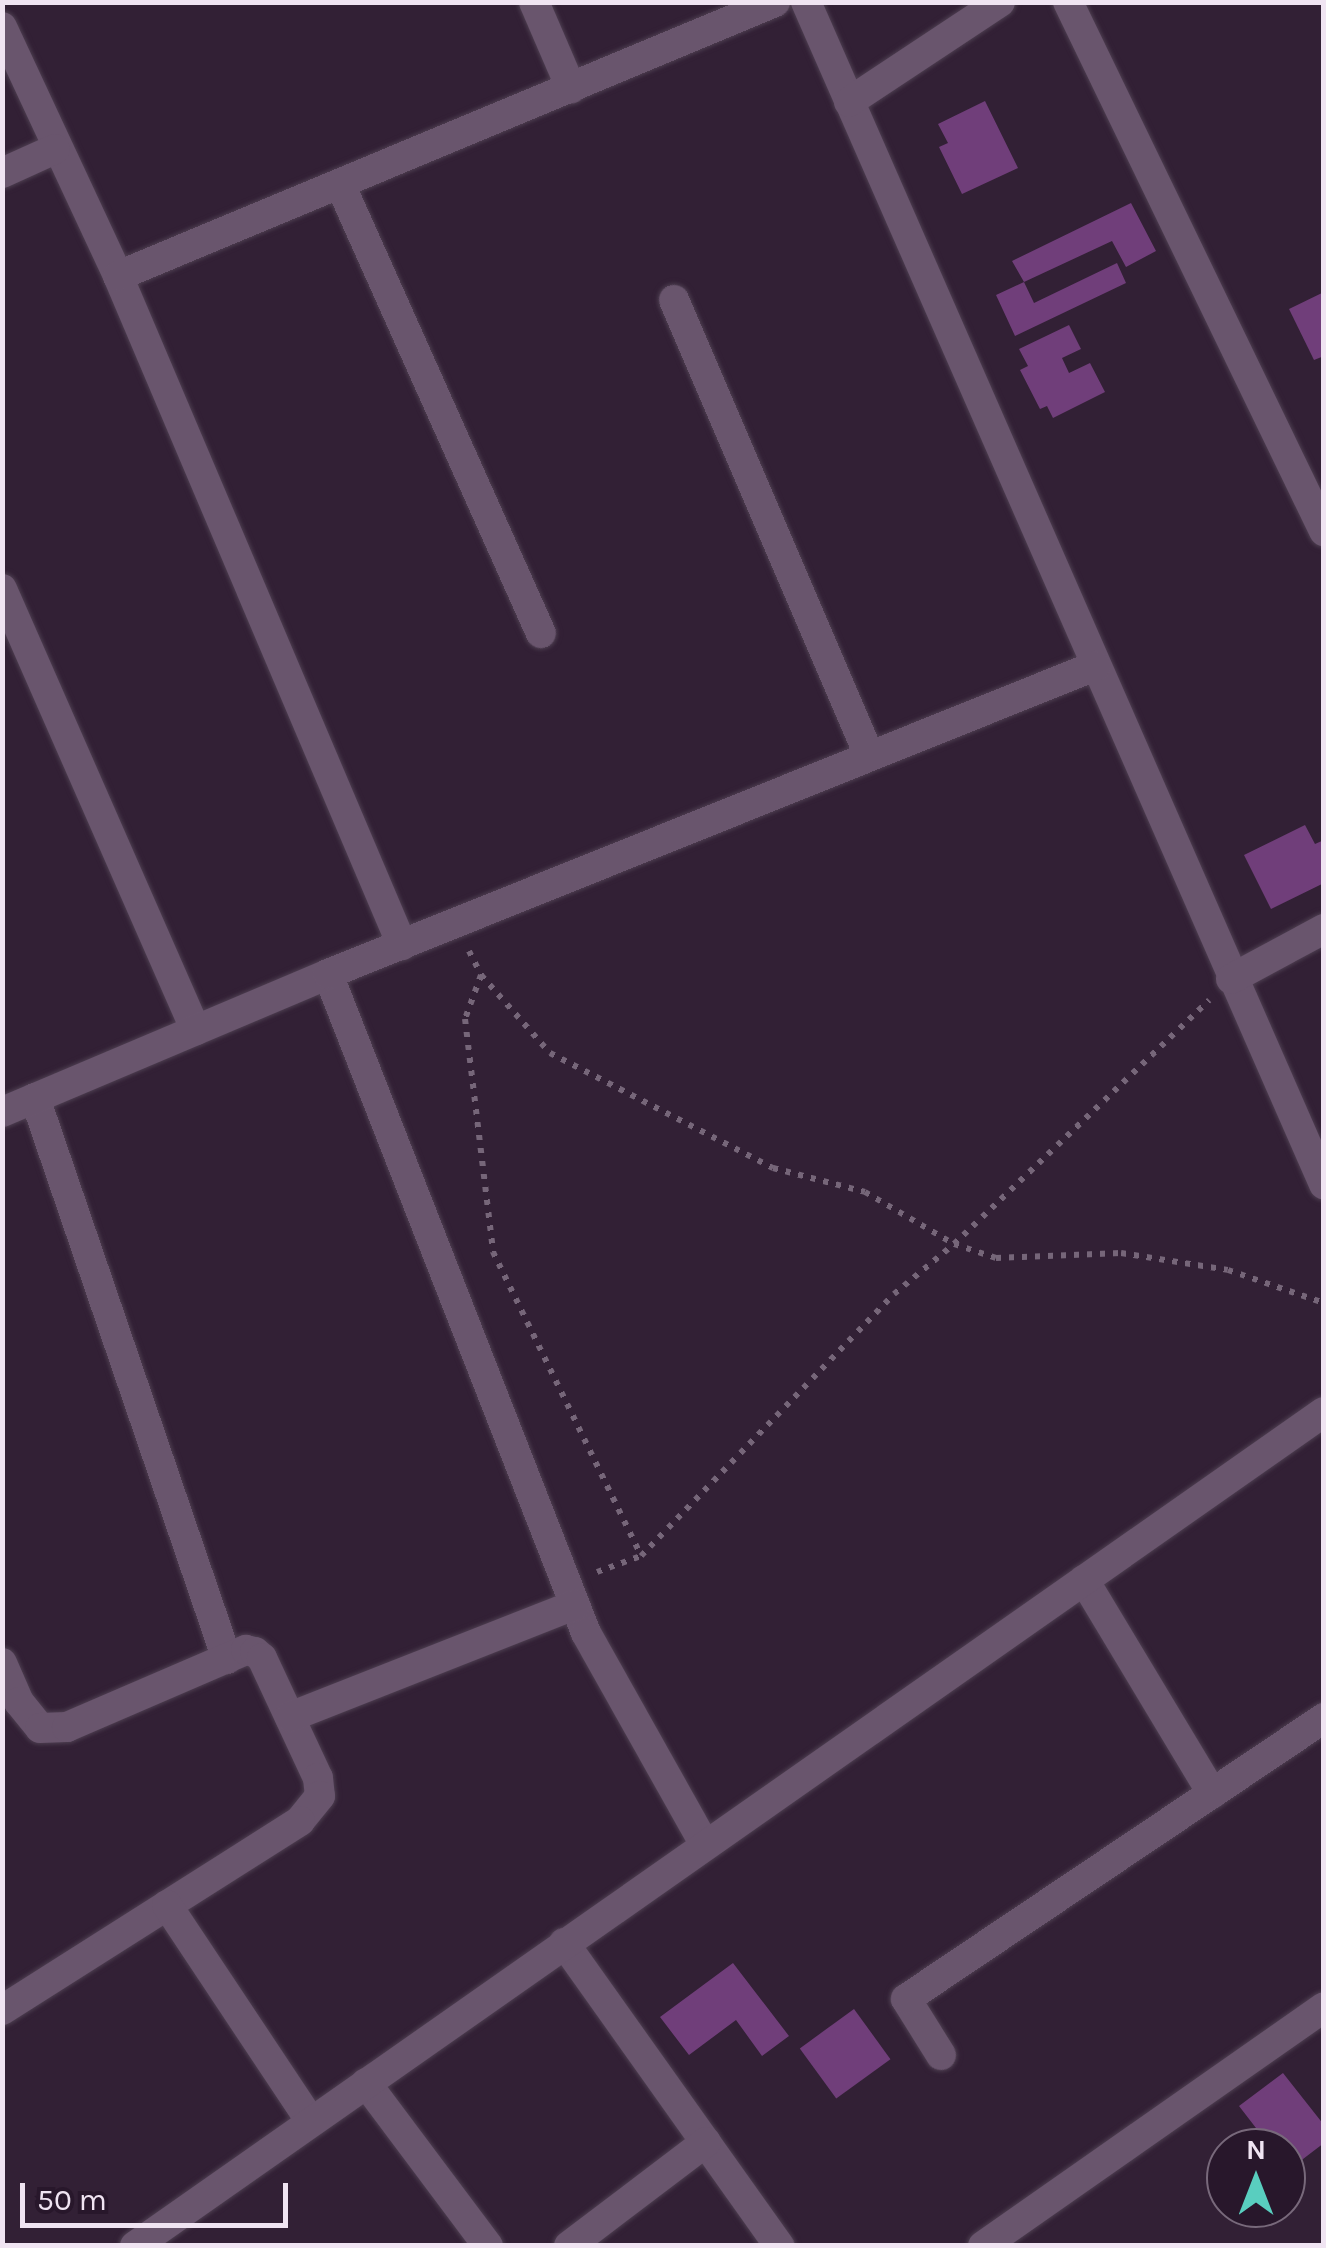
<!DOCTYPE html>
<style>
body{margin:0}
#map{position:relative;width:1326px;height:2248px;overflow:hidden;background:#322035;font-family:Karla,sans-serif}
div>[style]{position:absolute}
.building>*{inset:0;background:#703e7a;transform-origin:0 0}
.path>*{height:6px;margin-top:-3px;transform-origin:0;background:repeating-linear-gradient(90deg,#766679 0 5px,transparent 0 13px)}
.roads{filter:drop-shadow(0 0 2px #4d3e50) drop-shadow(0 0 2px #4d3e50)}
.minor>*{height:30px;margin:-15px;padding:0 15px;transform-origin:15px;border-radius:15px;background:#69556d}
span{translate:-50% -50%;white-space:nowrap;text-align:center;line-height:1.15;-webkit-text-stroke:10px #28172b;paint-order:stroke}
.frame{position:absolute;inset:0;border:5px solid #f0e4f2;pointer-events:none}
.north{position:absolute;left:1206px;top:2128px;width:100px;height:100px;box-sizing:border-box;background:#28172b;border:2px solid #78697b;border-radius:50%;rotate:0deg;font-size:28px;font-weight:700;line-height:40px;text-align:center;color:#f0e4f2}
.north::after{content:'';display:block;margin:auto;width:35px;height:45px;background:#59cebf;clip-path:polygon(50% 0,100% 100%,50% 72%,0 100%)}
.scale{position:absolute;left:20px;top:2183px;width:268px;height:45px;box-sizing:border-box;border:5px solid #f0e4f2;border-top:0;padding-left:12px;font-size:30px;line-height:35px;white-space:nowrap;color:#f0e4f2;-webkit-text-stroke:8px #28172b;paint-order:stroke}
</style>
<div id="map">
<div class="building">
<div style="clip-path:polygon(985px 101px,1018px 168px,962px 194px,939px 147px,948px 143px,938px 124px)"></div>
<div style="clip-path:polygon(1131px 203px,1156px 251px,1126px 267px,1112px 241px,1024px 282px,1012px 261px)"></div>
<div style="clip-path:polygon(1117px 263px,1126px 283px,1015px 336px,996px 295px,1024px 282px,1034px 303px)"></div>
<div style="clip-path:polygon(1324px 292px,1324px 356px,1314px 360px,1289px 309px)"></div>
<div style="clip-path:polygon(1069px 325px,1081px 349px,1062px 358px,1069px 373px,1090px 363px,1105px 392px,1053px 418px,1047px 406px,1040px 409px,1020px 370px,1028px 366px,1019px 349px)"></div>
<div style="clip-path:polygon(1305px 825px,1315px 844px,1324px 840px,1324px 883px,1271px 909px,1244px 855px)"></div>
<div style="clip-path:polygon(733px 1963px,789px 2036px,762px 2056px,736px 2020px,689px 2055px,660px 2017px)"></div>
<div style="left:854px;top:2009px;width:62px;height:67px;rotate:54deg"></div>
<div style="clip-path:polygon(1283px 2073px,1324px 2125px,1324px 2143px,1286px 2172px,1286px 2148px,1250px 2148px,1243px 2138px,1256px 2128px,1239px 2106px)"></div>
</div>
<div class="path">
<div style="left:469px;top:951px;width:27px;rotate:63deg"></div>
<div style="left:481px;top:975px;width:104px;rotate:48.5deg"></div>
<div style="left:550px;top:1053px;width:251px;rotate:27.3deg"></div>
<div style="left:773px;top:1168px;width:95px;rotate:14.6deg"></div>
<div style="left:865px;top:1192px;width:103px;rotate:30.3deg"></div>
<div style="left:954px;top:1244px;width:44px;rotate:18.4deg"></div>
<div style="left:996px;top:1258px;width:125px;rotate:-2.3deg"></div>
<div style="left:1121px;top:1253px;width:108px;rotate:9deg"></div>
<div style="left:1228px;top:1270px;width:102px;rotate:19deg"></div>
<div style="left:481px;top:975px;width:47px;rotate:110deg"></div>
<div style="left:465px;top:1019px;width:235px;rotate:83.1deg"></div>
<div style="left:493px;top:1252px;width:338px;rotate:64deg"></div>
<div style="left:597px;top:1572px;width:47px;rotate:-20deg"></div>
<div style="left:641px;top:1556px;width:364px;rotate:-46deg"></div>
<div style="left:894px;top:1294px;width:78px;rotate:-39.8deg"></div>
<div style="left:954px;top:1244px;width:353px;rotate:-43.7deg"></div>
</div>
<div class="roads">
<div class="minor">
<div style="left:534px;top:2px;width:94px;rotate:66.7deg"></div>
<div style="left:806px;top:2px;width:1291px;rotate:66.34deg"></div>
<div style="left:1068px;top:2px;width:588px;rotate:64.18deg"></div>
<div style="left:2px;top:27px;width:275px;rotate:65deg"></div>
<div style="left:118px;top:276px;width:727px;rotate:67deg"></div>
<div style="left:849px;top:102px;width:181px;rotate:-33.5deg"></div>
<div style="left:2px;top:173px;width:58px;rotate:-24.4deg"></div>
<div style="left:340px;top:184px;width:492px;rotate:65.9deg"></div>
<div style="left:118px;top:276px;width:712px;rotate:-22.64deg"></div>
<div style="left:674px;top:300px;width:496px;rotate:66.8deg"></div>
<div style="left:2px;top:589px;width:482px;rotate:66.3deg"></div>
<div style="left:328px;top:974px;width:708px;rotate:68.62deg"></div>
<div style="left:586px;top:1633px;width:243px;rotate:60.7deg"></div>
<div style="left:1231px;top:979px;width:106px;rotate:-28.3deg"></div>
<div style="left:35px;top:1098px;width:593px;rotate:71.11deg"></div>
<div style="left:2px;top:1112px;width:354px;rotate:-22.9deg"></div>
<div style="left:328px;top:974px;width:827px;rotate:-21.88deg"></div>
<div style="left:1084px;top:1580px;width:249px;rotate:59deg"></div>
<div style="left:2px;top:1663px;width:43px;rotate:66.4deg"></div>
<div style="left:19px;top:1702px;width:33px;rotate:51deg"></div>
<div style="left:40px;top:1728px;width:27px;rotate:-2deg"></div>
<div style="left:67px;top:1727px;width:195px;rotate:-23.3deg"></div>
<div style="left:246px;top:1650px;width:9px;rotate:13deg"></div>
<div style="left:255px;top:1652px;width:9px;rotate:41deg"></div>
<div style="left:262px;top:1658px;width:132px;rotate:65deg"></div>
<div style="left:318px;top:1778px;width:18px;rotate:84deg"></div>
<div style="left:320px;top:1796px;width:32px;rotate:129deg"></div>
<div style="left:300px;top:1821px;width:353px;rotate:147.6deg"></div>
<div style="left:290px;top:1717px;width:306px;rotate:-21.5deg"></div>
<div style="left:167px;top:1905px;width:260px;rotate:56.4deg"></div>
<div style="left:564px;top:1943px;width:372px;rotate:54.6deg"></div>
<div style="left:941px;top:2055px;width:66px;rotate:-122deg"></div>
<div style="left:906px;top:1999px;width:504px;rotate:-33.91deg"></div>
<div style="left:366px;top:2083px;width:204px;rotate:53.2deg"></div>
<div style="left:135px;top:2246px;width:1452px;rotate:-35.05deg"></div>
<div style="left:569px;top:2246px;width:172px;rotate:-37.2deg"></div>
<div style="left:983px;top:2246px;width:416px;rotate:-35deg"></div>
</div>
</div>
<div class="frame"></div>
<div class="north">N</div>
<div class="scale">50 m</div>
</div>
